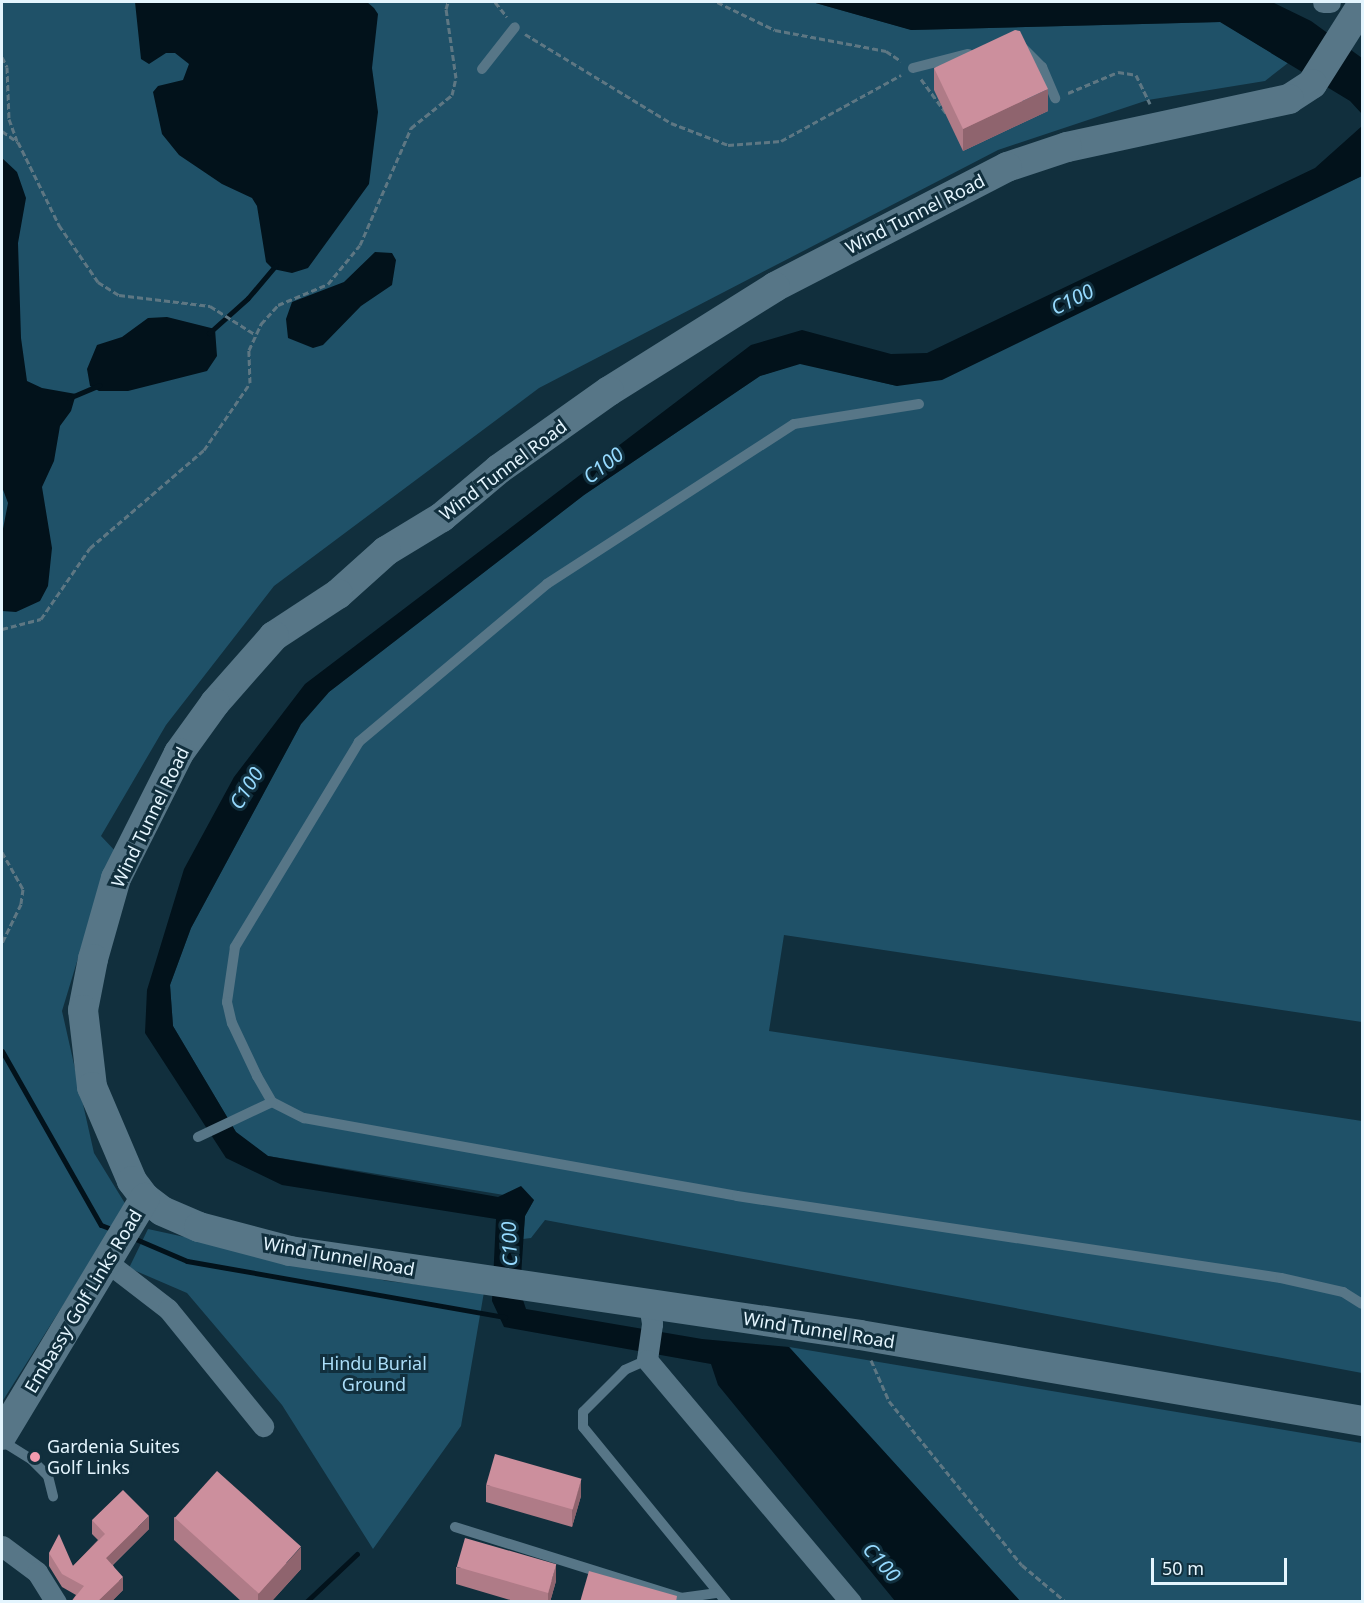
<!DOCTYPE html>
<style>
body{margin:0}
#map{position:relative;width:1364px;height:1603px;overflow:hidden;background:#112f3d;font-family:"Noto Sans",sans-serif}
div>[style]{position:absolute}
.green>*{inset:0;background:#1f5168}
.water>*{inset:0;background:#02121b}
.stream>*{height:5px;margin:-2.5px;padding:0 2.5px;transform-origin:2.5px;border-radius:2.5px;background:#02121b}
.path>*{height:3px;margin-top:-1.5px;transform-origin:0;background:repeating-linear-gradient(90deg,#5e7783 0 6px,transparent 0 9px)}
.lane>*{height:10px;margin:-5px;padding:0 5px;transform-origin:5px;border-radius:5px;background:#577687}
.street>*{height:21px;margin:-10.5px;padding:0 10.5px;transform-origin:10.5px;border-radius:10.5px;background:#577687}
.secondary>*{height:30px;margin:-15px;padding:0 15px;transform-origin:15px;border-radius:15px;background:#577687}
.wall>*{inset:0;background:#af7b87}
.shaded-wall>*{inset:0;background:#8f646e}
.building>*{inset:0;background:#cc8f9d;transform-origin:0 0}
.dots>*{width:16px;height:16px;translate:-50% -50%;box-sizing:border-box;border:3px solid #112f3d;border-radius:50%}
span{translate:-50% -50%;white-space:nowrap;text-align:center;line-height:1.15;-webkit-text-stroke:6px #112f3d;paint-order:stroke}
.street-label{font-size:18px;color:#e4f5fe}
.park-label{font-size:18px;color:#abddf8}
.poi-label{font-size:18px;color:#e4f5fe}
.left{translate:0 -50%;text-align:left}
.water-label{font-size:20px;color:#96dafe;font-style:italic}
.frame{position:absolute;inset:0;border:3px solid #e4f5fe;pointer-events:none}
.scale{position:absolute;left:1151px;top:1558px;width:136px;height:27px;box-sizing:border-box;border:3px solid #e4f5fe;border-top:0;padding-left:8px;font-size:18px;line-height:21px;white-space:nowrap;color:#e4f5fe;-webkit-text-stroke:4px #112f3d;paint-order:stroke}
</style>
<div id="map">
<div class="green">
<div style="clip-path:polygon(2px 2px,812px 2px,912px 30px,1221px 22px,1288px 63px,1265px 81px,1148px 100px,998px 150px,539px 388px,274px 586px,166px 725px,101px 836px,118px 854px,99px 889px,62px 1011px,94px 1153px,126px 1205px,2px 1402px)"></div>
<div style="clip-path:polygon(1362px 176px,1362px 1022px,784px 935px,769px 1031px,1362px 1121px,1362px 1373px,545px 1220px,531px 1238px,523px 1239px,525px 1216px,534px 1200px,268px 1156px,236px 1132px,173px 1026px,170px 985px,191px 928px,301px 724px,329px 692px,584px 495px,760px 376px,800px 363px,897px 386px)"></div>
<div style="clip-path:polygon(148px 1229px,387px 1281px,484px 1292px,461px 1426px,373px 1549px,282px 1405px,187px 1293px,129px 1268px)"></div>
<div style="clip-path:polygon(789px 1347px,1362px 1443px,1362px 1601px,1020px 1601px)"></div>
</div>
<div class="water">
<div style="clip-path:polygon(135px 2px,367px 2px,374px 8px,378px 14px,372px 68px,378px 112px,369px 184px,308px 268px,292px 273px,273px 269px,266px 262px,257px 206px,252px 198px,222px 184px,179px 155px,162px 134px,153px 92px,158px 86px,183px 80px,189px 64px,175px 53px,166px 53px,149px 64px,141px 59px)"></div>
<div style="clip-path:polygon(812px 2px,1272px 2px,1311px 21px,1362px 58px,1362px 114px,1350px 101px,1220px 22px,911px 30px)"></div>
<div style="clip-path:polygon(1362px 126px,1362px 176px,942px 380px,897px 386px,800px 364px,760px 376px,584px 495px,329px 692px,301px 724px,191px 928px,170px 985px,173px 1026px,236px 1132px,268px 1156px,498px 1197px,521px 1186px,534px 1200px,525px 1216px,520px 1291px,526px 1309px,702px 1339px,789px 1347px,1020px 1601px,895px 1601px,718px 1385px,711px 1364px,504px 1327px,492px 1301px,496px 1219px,282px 1185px,226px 1158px,145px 1033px,147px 990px,184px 869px,234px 777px,305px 684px,751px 345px,802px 330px,891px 354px,927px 353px,1315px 168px)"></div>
<div style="clip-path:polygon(2px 158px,17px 172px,26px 198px,18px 243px,21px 338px,27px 381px,42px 388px,76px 394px,71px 411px,60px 426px,54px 461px,42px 487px,52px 548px,48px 586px,40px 601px,16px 612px,2px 611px,2px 534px,8px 503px,2px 487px)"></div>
<div style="clip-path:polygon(375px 252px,392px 253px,396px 260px,392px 285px,361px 306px,323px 345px,313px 348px,288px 338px,286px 319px,292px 302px,344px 282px)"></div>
<div style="clip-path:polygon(167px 317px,215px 329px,217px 356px,207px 371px,128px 391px,99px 391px,90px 386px,87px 369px,97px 345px,122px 337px,148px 318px)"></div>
</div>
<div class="stream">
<div style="left:209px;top:333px;width:52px;rotate:-41.9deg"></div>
<div style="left:248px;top:298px;width:43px;rotate:-49.7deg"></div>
<div style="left:69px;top:398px;width:33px;rotate:-23deg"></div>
<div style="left:2px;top:1051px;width:200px;rotate:60.4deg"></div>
<div style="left:101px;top:1225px;width:14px;rotate:21deg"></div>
<div style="left:131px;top:1237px;width:61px;rotate:23.2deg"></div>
<div style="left:187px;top:1261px;width:323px;rotate:10deg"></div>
<div style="left:306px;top:1602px;width:70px;rotate:-43.3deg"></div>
</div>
<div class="path">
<div style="left:495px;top:2px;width:19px;rotate:51deg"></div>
<div style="left:717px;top:2px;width:64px;rotate:25.8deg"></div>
<div style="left:775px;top:30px;width:113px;rotate:10.7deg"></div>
<div style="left:886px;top:51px;width:18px;rotate:34deg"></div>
<div style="left:525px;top:34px;width:171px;rotate:31.4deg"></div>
<div style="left:671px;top:123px;width:61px;rotate:21.1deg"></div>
<div style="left:728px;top:145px;width:53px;rotate:-4.3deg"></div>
<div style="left:781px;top:141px;width:137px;rotate:-28.8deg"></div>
<div style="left:2px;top:57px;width:11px;rotate:63deg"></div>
<div style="left:7px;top:67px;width:52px;rotate:87.8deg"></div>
<div style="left:9px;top:119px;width:23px;rotate:70deg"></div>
<div style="left:921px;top:79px;width:42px;rotate:53.7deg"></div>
<div style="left:1068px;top:93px;width:54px;rotate:-22.8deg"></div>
<div style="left:1118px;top:72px;width:18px;rotate:9deg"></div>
<div style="left:1136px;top:75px;width:32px;rotate:64deg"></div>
<div style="left:2px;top:131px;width:19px;rotate:35deg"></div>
<div style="left:18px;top:142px;width:93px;rotate:63.7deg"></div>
<div style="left:59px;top:225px;width:69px;rotate:55.6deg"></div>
<div style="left:98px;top:282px;width:25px;rotate:32deg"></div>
<div style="left:119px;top:295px;width:92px;rotate:6.9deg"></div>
<div style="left:210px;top:306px;width:54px;rotate:32.2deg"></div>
<div style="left:2px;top:629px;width:40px;rotate:-14.4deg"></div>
<div style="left:41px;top:619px;width:86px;rotate:-55.4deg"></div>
<div style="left:90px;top:548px;width:150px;rotate:-40.7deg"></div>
<div style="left:204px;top:450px;width:81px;rotate:-55.5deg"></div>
<div style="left:250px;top:383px;width:33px;rotate:-92deg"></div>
<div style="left:249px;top:350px;width:29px;rotate:-65deg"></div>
<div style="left:261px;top:324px;width:25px;rotate:-48deg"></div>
<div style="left:278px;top:305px;width:54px;rotate:-22.8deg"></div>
<div style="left:328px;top:284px;width:50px;rotate:-50.6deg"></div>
<div style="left:360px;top:245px;width:128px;rotate:-66.4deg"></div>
<div style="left:411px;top:128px;width:53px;rotate:-38.8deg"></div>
<div style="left:452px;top:95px;width:17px;rotate:-77deg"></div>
<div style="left:456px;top:78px;width:70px;rotate:-98.2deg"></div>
<div style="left:446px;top:9px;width:7px;rotate:-74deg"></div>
<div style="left:2px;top:852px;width:43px;rotate:60.4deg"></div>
<div style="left:23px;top:889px;width:15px;rotate:98deg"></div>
<div style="left:21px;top:904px;width:43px;rotate:116deg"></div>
<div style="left:871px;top:1360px;width:45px;rotate:66.3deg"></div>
<div style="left:889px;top:1401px;width:211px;rotate:51deg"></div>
<div style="left:1022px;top:1565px;width:57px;rotate:40.1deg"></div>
</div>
<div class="lane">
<div style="left:1021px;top:46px;width:30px;rotate:45deg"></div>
<div style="left:1042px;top:67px;width:34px;rotate:67deg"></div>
<div style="left:913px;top:68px;width:57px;rotate:-14.3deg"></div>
<div style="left:482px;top:69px;width:53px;rotate:-51.8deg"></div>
<div style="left:919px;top:404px;width:127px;rotate:170.9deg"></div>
<div style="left:794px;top:424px;width:294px;rotate:147.1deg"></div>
<div style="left:547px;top:584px;width:246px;rotate:140deg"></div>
<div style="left:359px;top:742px;width:240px;rotate:121.2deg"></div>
<div style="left:235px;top:947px;width:56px;rotate:98.3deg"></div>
<div style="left:227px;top:1002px;width:22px;rotate:77deg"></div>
<div style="left:232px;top:1023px;width:59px;rotate:64.7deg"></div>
<div style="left:257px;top:1076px;width:30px;rotate:60deg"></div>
<div style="left:272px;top:1102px;width:36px;rotate:27deg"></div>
<div style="left:304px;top:1118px;width:440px;rotate:10.2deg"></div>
<div style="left:737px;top:1196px;width:550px;rotate:8.57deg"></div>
<div style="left:1281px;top:1278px;width:64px;rotate:12.7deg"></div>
<div style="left:1343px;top:1292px;width:22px;rotate:32deg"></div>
<div style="left:198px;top:1137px;width:82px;rotate:-25.3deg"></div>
<div style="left:647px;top:1360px;width:24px;rotate:156deg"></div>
<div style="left:625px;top:1370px;width:59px;rotate:135deg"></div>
<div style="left:583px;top:1412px;width:15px;rotate:90deg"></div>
<div style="left:583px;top:1427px;width:226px;rotate:50.7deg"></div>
<div style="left:2px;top:1441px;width:34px;rotate:32deg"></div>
<div style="left:31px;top:1459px;width:24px;rotate:45deg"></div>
<div style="left:48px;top:1476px;width:21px;rotate:76deg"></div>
<div style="left:455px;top:1527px;width:237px;rotate:17.4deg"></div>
<div style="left:681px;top:1598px;width:37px;rotate:-8deg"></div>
</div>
<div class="street">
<div style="left:1323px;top:2px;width:7px"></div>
<div style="left:107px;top:1262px;width:77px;rotate:37.6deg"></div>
<div style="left:168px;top:1309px;width:151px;rotate:50.9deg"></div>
<div style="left:649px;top:1304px;width:20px;rotate:81deg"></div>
<div style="left:652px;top:1324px;width:36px;rotate:98deg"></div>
<div style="left:647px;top:1360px;width:317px;rotate:49.9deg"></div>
<div style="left:2px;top:1546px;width:44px;rotate:36.6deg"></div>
<div style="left:37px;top:1572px;width:36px;rotate:58deg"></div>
</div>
<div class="secondary">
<div style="left:1362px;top:5px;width:93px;rotate:122.3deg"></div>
<div style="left:1312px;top:84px;width:27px;rotate:147deg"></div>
<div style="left:1289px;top:99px;width:227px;rotate:167.8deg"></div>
<div style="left:1067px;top:147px;width:63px;rotate:161.6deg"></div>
<div style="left:1007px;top:167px;width:261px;rotate:152.7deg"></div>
<div style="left:775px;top:287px;width:196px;rotate:147.9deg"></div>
<div style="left:609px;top:391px;width:135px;rotate:144.7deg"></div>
<div style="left:499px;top:469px;width:75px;rotate:139.9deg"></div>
<div style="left:442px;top:517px;width:66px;rotate:148.7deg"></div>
<div style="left:386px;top:551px;width:64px;rotate:138.1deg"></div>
<div style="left:338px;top:594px;width:77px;rotate:146.7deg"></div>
<div style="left:274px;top:636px;width:89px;rotate:131.4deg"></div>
<div style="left:215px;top:703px;width:62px;rotate:125.8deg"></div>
<div style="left:179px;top:753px;width:140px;rotate:116.7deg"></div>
<div style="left:116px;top:878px;width:84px;rotate:105.9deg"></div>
<div style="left:93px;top:959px;width:52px;rotate:101.1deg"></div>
<div style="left:83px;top:1010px;width:78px;rotate:83.3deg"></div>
<div style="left:92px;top:1087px;width:102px;rotate:66.9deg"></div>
<div style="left:132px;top:1181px;width:21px;rotate:53deg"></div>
<div style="left:145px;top:1198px;width:21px;rotate:37deg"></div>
<div style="left:162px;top:1211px;width:40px;rotate:23.4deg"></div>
<div style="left:199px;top:1227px;width:94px;rotate:14.8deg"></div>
<div style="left:290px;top:1251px;width:576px;rotate:8.38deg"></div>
<div style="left:860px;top:1335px;width:509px;rotate:9.72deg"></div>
<div style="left:2px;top:1435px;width:277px;rotate:-58.9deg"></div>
</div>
<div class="wall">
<div style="clip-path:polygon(934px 68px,1048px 111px,963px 151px,934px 90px)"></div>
<div style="clip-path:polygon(486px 1485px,581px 1496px,572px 1527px,486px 1502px)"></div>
<div style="clip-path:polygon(174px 1517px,301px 1569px,271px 1602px,242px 1602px,174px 1540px)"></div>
<div style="clip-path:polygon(92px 1520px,149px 1529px,113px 1565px,123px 1590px,111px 1602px,71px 1602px,76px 1595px,62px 1587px,49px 1566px,49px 1553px,73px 1566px,98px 1540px,92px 1534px)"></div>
<div style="clip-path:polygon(456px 1567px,556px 1581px,550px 1602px,517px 1602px,456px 1584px)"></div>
</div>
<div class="shaded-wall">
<div style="clip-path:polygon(1048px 89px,1048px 111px,963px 151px,963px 129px)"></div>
<div style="clip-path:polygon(581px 1479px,581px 1496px,572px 1527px,572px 1510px)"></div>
<div style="clip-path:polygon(149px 1516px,149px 1529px,106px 1571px,106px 1558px)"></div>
<div style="clip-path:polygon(301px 1547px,301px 1569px,271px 1602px,258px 1602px,258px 1594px)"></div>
<div style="clip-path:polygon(556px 1564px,556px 1581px,550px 1602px,548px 1602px,548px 1594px)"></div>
<div style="clip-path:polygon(123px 1577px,123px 1590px,111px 1602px,97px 1602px)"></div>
</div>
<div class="building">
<div style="clip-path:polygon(1015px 30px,1020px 31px,1048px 89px,963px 129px,934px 68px)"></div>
<div style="left:495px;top:1454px;width:90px;height:32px;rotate:16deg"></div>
<div style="left:217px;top:1471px;width:113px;height:63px;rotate:42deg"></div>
<div style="clip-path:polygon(123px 1490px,149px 1516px,106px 1558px,123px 1577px,97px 1602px,71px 1602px,84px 1586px,62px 1574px,49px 1553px,59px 1534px,73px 1566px,105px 1534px,92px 1520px)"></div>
<div style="left:465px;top:1538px;width:95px;height:30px;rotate:16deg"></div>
<div style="clip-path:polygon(589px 1571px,677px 1596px,676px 1602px,580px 1602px)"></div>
</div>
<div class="dots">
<div style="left:35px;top:1457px;background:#f29aae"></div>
</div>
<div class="street-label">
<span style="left:915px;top:214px;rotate:-27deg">Wind Tunnel Road</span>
<span style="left:503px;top:470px;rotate:-37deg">Wind Tunnel Road</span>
<span style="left:150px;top:817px;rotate:-64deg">Wind Tunnel Road</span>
<span style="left:339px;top:1256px;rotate:10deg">Wind Tunnel Road</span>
<span style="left:83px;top:1301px;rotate:-59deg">Embassy Golf Links Road</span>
<span style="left:819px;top:1330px;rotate:9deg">Wind Tunnel Road</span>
</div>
<div class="park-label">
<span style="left:374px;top:1374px">Hindu Burial<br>Ground</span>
</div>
<div class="poi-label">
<span class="left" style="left:47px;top:1457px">Gardenia Suites<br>Golf Links</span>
</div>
<div class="water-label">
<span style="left:1072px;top:299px;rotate:-26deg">C100</span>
<span style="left:603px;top:465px;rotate:-38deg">C100</span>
<span style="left:246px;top:788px;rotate:-58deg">C100</span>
<span style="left:509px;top:1244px;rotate:-92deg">C100</span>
<span style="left:882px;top:1562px;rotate:48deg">C100</span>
</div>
<div class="frame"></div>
<div class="scale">50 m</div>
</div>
